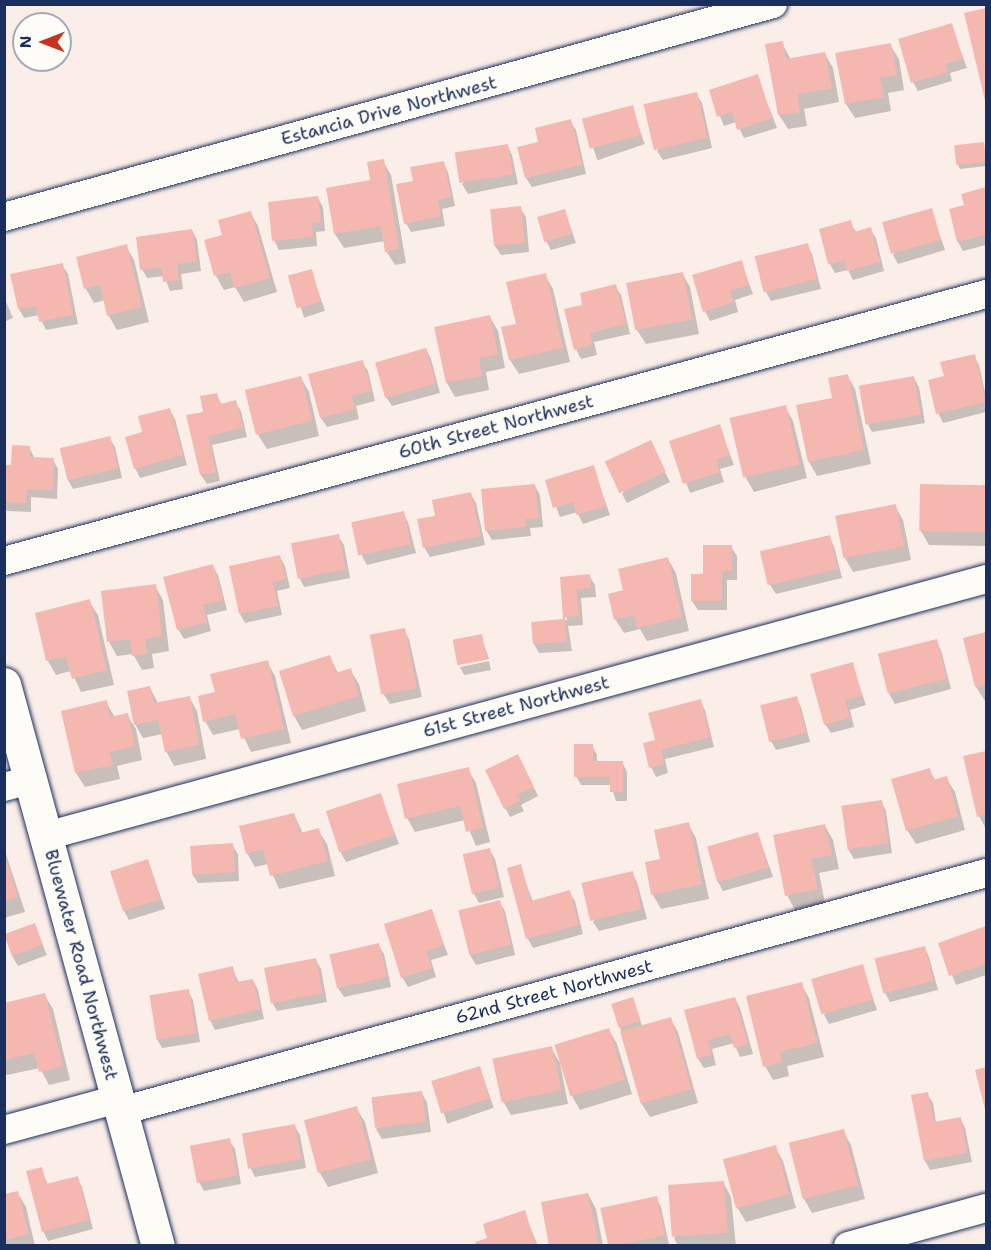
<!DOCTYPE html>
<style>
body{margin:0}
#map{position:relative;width:991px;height:1250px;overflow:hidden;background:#fbeee9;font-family:"Shantell Sans",sans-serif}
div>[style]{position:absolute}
.shadow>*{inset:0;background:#0003;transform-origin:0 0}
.building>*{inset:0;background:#f4b8b1;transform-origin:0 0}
.roads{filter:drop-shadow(0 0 2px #1b2f5e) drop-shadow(0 0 2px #1b2f5e)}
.minor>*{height:28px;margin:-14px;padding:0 14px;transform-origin:14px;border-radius:14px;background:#fdfcf7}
.tertiary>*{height:33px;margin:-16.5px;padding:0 16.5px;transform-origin:16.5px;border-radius:16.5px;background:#fdfcf7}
span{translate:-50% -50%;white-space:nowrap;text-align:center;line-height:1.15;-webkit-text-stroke:5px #fdfcf7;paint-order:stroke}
.street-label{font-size:18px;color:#1b2f5e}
.frame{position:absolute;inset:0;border:6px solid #1b2f5e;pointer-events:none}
.north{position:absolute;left:12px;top:12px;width:60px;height:60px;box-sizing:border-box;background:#fdfcf7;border:2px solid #a3aaba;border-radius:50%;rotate:270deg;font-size:16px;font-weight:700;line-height:24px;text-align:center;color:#1b2f5e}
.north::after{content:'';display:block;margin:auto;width:21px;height:27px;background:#c8321e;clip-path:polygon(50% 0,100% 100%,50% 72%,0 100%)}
</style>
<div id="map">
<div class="shadow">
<div style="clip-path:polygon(986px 9px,986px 102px,966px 14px)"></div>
<div style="clip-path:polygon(951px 24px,967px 68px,950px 73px,952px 81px,918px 91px,913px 82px)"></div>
<div style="clip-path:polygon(782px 43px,791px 60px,825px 54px,833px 68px,839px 102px,804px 109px,807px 126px,788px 129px,779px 115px,767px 46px)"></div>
<div style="clip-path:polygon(890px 45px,899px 59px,904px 90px,888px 93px,891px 111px,855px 118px,846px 104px,837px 55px)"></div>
<div style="clip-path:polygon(757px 76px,777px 128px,744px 138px,736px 122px,724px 126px,710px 91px)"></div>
<div style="clip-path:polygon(696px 94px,702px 103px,712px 148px,663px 160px,657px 151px)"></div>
<div style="left:632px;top:107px;width:39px;height:50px;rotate:71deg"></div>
<div style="clip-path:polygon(570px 121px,576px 130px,586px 174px,532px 187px,526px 178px,540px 143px)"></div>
<div style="clip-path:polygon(983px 144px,986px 166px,960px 169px,958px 165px)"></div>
<div style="clip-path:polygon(507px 145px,512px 155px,518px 184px,468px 194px,462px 184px)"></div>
<div style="clip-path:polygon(383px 161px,391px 175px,406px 263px,395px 265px,386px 251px,385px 241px,344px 248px,335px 234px)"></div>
<div style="clip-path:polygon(443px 162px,448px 172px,455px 206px,442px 209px,445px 226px,411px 232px,406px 223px,415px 182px)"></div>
<div style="clip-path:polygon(986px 189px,986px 245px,963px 251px,958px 242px,966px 206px,963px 195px)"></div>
<div style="clip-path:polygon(318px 198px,323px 207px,325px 231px,316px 232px,317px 246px,279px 250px,274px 240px)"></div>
<div style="clip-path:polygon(520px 208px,526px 217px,529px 252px,501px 255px,495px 246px)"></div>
<div style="clip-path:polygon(931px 210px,945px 250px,898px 264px,893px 255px)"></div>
<div style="clip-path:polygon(565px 211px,576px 243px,551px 250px,546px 241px)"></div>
<div style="clip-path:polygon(250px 212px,258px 226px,277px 292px,244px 302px,235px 287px,224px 290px,216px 276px,206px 241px,224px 236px)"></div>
<div style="clip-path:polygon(850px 222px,856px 232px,870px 229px,876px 238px,884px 271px,853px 280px,848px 270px,835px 273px,830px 264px,821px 230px)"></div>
<div style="clip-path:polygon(192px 230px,197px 240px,201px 271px,181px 274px,183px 289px,170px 291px,164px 276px,147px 278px,142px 269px)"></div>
<div style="clip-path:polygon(807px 245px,812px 254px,821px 289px,771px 301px,766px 292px)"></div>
<div style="clip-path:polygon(126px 246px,134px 260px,149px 322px,117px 330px,109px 316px,105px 300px,94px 303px,86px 289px,78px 258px)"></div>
<div style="clip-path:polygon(741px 262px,753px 294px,735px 300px,738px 312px,710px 321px,705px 311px)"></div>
<div style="clip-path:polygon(62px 265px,68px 274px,78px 324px,46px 330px,39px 315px,24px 318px,19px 309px)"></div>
<div style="left:311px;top:270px;width:43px;height:22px;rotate:71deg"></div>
<div style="clip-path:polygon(682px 273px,690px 287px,699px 334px,646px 344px,637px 330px)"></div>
<div style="clip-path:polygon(545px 275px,553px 289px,570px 362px,519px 374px,510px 360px,503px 328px,518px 325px)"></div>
<div style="clip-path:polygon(615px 286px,621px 295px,630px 334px,594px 342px,597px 355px,581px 359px,576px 349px,584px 306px)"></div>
<div style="clip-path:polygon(4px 297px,13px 318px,4px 322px)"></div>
<div style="clip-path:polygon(490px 317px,498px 331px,505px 368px,486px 372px,489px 390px,455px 397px,447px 383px,436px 328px)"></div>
<div style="clip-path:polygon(426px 349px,431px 359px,440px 393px,392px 406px,386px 397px)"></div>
<div style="clip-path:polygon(974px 356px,979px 365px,986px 396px,986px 412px,943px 423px,938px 413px,946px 377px)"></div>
<div style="clip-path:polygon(362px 362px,368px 371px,375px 401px,356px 406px,359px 419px,327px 427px,321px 418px,310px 375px)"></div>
<div style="clip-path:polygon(847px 375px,855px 389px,871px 464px,817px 476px,809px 462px)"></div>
<div style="clip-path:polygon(301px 378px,309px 392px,319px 436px,267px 449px,258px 435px)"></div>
<div style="clip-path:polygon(914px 378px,919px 387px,925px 423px,872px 432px,867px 423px)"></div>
<div style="clip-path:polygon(216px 394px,222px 405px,235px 402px,241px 411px,247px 437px,212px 445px,220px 481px,207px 484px,201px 475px,205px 413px)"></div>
<div style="clip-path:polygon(785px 407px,793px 421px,807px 478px,754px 492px,746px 478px,732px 421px)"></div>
<div style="clip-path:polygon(169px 409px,175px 419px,187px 465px,140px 478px,135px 468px,144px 433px)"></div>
<div style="clip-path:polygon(719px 426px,734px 465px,720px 469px,724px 482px,690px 493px,671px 442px)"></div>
<div style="clip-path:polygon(109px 437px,115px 447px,122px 478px,73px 489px,68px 480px,61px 448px)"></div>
<div style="clip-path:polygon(29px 447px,35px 459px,53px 460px,58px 469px,57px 499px,31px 497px,31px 512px,7px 511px,4px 507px,4px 466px,13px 467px)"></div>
<div style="clip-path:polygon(655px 452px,670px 482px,627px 503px,622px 494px)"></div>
<div style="clip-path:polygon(593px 467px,610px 515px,583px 524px,577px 512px,560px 517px,546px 481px)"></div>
<div style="clip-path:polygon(535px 486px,540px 495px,543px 527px,530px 528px,531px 536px,492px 540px,486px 530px)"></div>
<div style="clip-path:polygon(921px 486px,986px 486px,986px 546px,929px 545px,921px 531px)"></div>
<div style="clip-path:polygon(470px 493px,476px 503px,485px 545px,430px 557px,424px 547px,437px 517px)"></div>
<div style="clip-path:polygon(895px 506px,903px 520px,911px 560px,853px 572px,845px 558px,837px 518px)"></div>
<div style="clip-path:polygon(403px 513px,408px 522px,416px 553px,367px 565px,362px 556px,354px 525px)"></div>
<div style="clip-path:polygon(338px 536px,344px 545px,350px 578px,304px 587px,299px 577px)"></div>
<div style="clip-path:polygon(829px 537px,834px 546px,842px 578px,776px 594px,770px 585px)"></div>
<div style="clip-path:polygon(731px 547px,737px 556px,737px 580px,727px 580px,727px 610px,698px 610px,692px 601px,692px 576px,704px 576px)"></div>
<div style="clip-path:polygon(280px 557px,285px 566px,290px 588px,277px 591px,282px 615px,245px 623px,240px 614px)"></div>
<div style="clip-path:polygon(668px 559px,676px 573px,689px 631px,647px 641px,640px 629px,624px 633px,615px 619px,625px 591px)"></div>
<div style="clip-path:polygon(212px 565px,218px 575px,227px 610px,207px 615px,211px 631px,184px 639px,178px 629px)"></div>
<div style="clip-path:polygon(589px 576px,595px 585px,596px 597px,581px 598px,583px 625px,568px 626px,572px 651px,539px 653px,534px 644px,533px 623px,567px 620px,562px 578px)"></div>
<div style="clip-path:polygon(155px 586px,163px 600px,169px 651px,152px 654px,154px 668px,142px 670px,133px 654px,117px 656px,109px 642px,103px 592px)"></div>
<div style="clip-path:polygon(89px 601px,98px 615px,114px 685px,81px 692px,71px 671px,56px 675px,48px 661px)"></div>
<div style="clip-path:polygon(404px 630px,409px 639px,422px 697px,390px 704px,384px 695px)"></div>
<div style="clip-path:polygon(986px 634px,986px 700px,985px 701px,976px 687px,965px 639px)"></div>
<div style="clip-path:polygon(481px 636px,489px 659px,460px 664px,460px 667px,454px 641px)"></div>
<div style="clip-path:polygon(936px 641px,941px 650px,951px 689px,895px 704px,889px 694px)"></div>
<div style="clip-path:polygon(330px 657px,338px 673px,350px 670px,359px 684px,366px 711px,302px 730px,294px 716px)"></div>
<div style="clip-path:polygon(489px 661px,491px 670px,464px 675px,460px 667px)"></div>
<div style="clip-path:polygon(267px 662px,275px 676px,291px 743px,251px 752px,240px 729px,213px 735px,205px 721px,216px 693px)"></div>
<div style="clip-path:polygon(852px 664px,866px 705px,850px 710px,854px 727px,831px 733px,825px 724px)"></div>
<div style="clip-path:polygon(150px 688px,158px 703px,189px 697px,197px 711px,206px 759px,174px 766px,166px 751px,163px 734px,143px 738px,135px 724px)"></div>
<div style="clip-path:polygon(796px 697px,801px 707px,810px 742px,776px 750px,771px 741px)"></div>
<div style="clip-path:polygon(700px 701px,705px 710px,714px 747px,665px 759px,668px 773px,656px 777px,651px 767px,657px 741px)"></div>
<div style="clip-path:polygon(106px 702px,114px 716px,127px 715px,136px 729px,142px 760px,117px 766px,120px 779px,85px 787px,76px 773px,63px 712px)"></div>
<div style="clip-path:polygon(592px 746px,597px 755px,597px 762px,622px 762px,627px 772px,627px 801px,616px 801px,611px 785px,581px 785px,576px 776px)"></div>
<div style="clip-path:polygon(986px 752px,986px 829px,979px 816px,965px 757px)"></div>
<div style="clip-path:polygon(523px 765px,538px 796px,521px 805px,524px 811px,510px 817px,505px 808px)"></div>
<div style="clip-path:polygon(468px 769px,476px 783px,490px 842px,476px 846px,465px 820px,415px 832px,407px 818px)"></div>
<div style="clip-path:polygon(929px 770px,936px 781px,946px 778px,955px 792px,965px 830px,916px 844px,907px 830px)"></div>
<div style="clip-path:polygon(380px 795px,399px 844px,346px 862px,341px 853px)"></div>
<div style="clip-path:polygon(881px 801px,886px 811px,892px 853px,854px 859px,848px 849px)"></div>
<div style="clip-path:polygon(294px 814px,303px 834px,318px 830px,327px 844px,335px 876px,279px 889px,268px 864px,255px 867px,247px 853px)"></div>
<div style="clip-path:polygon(688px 824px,696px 838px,709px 899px,661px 909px,653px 895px,646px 864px,662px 860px)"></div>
<div style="clip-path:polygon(825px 826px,833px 840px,839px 869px,819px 873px,825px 903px,795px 910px,787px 895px)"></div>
<div style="clip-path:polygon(758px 834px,773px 877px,723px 891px,718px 882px)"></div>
<div style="clip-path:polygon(232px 845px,238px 854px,239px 881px,198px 883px,192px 874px)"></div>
<div style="clip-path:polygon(4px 848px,25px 912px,4px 918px)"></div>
<div style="clip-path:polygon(489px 849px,495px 859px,504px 897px,479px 903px,474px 894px,465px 856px)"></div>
<div style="clip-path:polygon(148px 861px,165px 909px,129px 920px,124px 911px)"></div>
<div style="clip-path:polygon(520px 866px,533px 902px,569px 892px,575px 901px,583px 934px,533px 948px,528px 939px,509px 869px)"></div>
<div style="clip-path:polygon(632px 873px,637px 882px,647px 919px,599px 931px,593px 922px)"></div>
<div style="clip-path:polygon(499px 902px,505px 911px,515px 955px,476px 965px,470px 955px)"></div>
<div style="clip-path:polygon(431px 910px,448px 955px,431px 960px,436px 977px,408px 987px,402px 977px)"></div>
<div style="clip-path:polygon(34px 925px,47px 955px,18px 966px,12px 956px)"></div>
<div style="clip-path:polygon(986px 928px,986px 975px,956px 985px,940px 944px)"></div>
<div style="clip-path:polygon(378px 945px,384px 954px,391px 987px,344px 997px,338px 988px)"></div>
<div style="clip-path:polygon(924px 947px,929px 957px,938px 990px,890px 1002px,885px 993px)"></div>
<div style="clip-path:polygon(316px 960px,321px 969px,327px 1002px,277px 1011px,272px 1002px,266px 969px)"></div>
<div style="clip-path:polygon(862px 966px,877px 1010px,829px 1024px,824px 1015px)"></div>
<div style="clip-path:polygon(232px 967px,239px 983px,253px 980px,258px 990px,264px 1019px,215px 1030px,210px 1020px)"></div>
<div style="clip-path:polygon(801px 984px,809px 998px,824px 1057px,787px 1066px,789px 1076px,773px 1080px,765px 1066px)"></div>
<div style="clip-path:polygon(188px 991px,193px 1000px,200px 1042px,162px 1048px,157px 1039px)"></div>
<div style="clip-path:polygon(44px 994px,53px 1009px,70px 1080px,49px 1085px,40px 1068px,7px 1075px,4px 1071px,4px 1004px)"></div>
<div style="clip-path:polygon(735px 998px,740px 1008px,753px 1054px,740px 1057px,734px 1043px,712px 1049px,716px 1065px,704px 1068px,698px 1059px,686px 1011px)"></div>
<div style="clip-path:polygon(634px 1002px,642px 1026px,670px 1018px,678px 1032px,698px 1103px,650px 1117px,641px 1103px,620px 1027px)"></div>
<div style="clip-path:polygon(609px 1030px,617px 1044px,632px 1094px,580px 1110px,572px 1096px)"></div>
<div style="clip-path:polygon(551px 1048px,560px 1063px,568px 1104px,511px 1115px,503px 1101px,494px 1060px)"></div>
<div style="left:480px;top:1068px;width:42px;height:49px;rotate:71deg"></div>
<div style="clip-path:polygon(986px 1069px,986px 1110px,977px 1071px)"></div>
<div style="clip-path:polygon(421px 1092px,427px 1102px,431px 1132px,382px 1139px,376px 1129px)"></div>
<div style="clip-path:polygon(927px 1094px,933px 1103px,936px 1123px,960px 1118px,965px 1128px,972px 1162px,930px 1170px,925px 1161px)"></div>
<div style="clip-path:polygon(356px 1108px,365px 1122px,378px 1173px,328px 1187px,320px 1173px,306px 1121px)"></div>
<div style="clip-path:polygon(294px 1125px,300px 1135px,306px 1168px,255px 1177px,250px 1167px)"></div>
<div style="clip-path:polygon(843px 1131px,851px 1145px,865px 1199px,812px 1213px,804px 1199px)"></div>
<div style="clip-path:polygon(229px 1140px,235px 1149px,241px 1184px,204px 1191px,199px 1182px,192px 1147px)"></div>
<div style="clip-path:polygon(775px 1147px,783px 1161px,796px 1208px,746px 1222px,737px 1207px)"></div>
<div style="clip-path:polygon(41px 1168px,48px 1185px,77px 1178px,82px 1187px,93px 1229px,48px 1241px,43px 1231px)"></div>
<div style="clip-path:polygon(723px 1182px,731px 1197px,736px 1246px,678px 1246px,674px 1238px)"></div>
<div style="clip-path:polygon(18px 1193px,26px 1207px,35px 1246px,4px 1246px,4px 1196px)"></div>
<div style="clip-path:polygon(588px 1194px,596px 1209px,603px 1246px,551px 1246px)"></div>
<div style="clip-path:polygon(656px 1197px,661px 1207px,669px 1245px,609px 1246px)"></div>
<div style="clip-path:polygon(524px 1212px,538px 1246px,477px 1246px,489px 1239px)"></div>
</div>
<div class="building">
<div style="clip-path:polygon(986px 8px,986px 105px,964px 13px)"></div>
<div style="clip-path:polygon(952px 23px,963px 59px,946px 64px,948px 72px,911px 83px,898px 39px)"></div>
<div style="clip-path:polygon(783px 41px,786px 59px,825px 52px,832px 88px,797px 94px,800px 112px,778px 115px,765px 44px)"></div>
<div style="clip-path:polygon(891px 43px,897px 75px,880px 78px,884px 97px,845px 104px,835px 53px)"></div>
<div style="clip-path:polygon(758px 74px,772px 118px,737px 130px,732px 112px,717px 117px,709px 90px)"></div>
<div style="left:697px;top:92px;width:47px;height:55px;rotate:77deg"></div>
<div style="left:633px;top:105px;width:31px;height:53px;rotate:75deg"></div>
<div style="clip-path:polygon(571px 119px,582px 165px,525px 178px,517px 147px,538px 142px,535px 128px)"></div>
<div style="left:984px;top:142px;width:20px;height:30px;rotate:84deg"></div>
<div style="left:508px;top:144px;width:31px;height:54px;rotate:81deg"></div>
<div style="clip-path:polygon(384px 159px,399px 249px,385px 252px,381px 226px,334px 234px,326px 188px,370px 180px,367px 162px)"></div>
<div style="clip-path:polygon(444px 161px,451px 197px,438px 200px,441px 216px,404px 224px,396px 184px,413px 181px,410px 167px)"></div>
<div style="clip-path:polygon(986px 187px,986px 235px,957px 242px,949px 209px,964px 205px,961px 194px)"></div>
<div style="clip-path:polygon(318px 196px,321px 222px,312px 223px,313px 237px,272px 241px,268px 202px)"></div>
<div style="left:521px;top:206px;width:37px;height:31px;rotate:84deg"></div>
<div style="left:932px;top:208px;width:33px;height:52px;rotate:74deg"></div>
<div style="left:565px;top:209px;width:26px;height:29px;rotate:74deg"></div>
<div style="clip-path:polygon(251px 211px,270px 278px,234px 288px,230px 272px,214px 276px,204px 240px,222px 235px,218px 220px)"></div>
<div style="clip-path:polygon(851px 220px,854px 232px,871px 227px,880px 262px,847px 271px,844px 260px,828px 264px,819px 229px)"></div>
<div style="clip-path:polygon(192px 229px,197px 261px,177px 264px,179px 280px,163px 282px,161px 267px,140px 270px,136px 237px)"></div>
<div style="left:808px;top:243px;width:37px;height:55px;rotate:76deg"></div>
<div style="clip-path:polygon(127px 244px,142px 307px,107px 316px,100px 285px,84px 289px,76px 257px)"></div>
<div style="clip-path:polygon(742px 260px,749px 285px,730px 291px,734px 302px,703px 312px,692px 275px)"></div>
<div style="clip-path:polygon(63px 263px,73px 315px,39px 322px,36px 306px,18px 309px,10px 274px)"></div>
<div style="left:312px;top:269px;width:34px;height:25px;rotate:75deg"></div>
<div style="left:683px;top:272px;width:48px;height:58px;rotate:79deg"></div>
<div style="clip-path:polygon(546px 273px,563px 348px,509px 360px,501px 327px,516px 324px,506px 282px)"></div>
<div style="clip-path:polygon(616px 284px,626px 324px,590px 333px,593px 345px,574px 350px,564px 309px,582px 305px,580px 293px)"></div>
<div style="clip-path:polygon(490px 315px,498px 354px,479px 358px,482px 376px,446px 383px,434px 327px)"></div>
<div style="left:426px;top:348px;width:37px;height:53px;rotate:74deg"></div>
<div style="clip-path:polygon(975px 354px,986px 402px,936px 414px,928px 380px,944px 376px,940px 362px)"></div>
<div style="clip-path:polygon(363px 360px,371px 391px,351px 396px,355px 409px,320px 418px,308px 374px)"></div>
<div style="clip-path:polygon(848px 374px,864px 450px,808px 462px,796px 405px,832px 398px,828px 378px)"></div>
<div style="left:301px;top:376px;width:46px;height:58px;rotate:76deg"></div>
<div style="left:914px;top:376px;width:39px;height:56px;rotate:80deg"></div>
<div style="clip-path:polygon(217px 393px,220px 404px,236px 400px,243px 428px,208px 436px,216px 472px,200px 475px,186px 415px,203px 412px,200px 396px)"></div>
<div style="left:786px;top:405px;width:61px;height:58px;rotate:77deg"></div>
<div style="clip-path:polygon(170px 408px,183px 455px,134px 469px,125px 437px,142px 432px,138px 416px)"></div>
<div style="clip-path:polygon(720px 424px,730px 455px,716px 460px,720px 472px,683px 484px,669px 441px)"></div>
<div style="left:110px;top:436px;width:33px;height:52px;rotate:76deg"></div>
<div style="left:651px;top:440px;width:35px;height:51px;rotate:65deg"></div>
<div style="clip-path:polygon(12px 445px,30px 446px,30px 457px,54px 458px,53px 490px,27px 489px,26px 503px,4px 502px,4px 465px,11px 465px)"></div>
<div style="clip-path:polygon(594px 465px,606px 506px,576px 515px,573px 502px,553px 508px,545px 480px)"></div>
<div style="clip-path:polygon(535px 484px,539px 518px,525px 519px,526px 527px,485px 531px,481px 489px)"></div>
<div style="left:920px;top:484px;width:66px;height:47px;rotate:1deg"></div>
<div style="clip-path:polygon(471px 492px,481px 536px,423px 548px,417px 519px,435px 516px,432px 500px)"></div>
<div style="left:896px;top:504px;width:43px;height:62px;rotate:79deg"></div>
<div style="left:404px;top:511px;width:34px;height:54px;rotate:78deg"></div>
<div style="left:339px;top:534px;width:36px;height:49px;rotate:79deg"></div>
<div style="left:830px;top:535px;width:35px;height:72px;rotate:77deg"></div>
<div style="clip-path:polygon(703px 545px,732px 545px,732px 571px,722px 571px,722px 601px,691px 601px,691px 574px,703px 574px)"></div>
<div style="clip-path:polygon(280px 555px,286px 579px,273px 582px,278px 606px,239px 614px,229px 566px)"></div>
<div style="clip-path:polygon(668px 557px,682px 617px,637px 628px,634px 615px,614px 620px,608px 594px,623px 590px,618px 569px)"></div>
<div style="clip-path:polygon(213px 564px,223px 600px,203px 605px,207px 622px,177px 630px,163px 577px)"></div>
<div style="clip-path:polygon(590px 574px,591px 588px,576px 589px,579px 616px,565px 617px,567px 642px,533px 644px,531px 622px,563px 619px,560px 577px)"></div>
<div style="clip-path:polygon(156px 584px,162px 637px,145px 639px,147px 654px,132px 656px,130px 639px,107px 642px,101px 591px)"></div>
<div style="clip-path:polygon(90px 599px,107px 670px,72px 679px,66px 657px,46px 661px,35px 613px)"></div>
<div style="left:405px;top:628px;width:61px;height:36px;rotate:79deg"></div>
<div style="clip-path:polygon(986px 632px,986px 685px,975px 687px,963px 638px)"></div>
<div style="left:482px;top:634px;width:26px;height:30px;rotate:79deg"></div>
<div style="left:937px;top:639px;width:41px;height:61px;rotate:76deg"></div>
<div style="clip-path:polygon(330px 655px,336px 673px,351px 668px,359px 696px,293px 716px,279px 671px)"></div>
<div style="clip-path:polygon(268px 660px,284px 729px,241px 739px,235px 714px,203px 722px,198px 696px,215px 692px,210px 674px)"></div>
<div style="clip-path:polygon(853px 662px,862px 696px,845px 700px,850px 718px,824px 725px,810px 674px)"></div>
<div style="clip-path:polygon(150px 686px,154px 703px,190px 696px,199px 745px,165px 752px,158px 720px,134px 725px,127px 691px)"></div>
<div style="left:797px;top:696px;width:38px;height:38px;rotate:76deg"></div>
<div style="clip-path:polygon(701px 699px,710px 737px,661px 750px,664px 764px,649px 768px,643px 743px,655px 740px,648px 713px)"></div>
<div style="clip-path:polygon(107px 700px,110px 717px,128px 713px,135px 746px,110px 752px,113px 765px,75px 773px,61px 711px)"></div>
<div style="clip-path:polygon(574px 744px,593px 744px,593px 761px,623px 761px,623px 792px,610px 792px,610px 777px,574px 777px)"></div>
<div style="clip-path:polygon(986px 751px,986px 814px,977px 817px,963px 756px)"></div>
<div style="clip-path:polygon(518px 754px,534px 787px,517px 795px,520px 801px,504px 809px,485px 770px)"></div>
<div style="clip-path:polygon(469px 767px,483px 828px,466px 832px,460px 806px,405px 819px,397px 784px)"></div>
<div style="clip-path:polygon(930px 768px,933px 780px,947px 776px,958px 816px,906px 831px,891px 779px)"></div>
<div style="left:381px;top:793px;width:44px;height:58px;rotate:72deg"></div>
<div style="left:882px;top:800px;width:44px;height:41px;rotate:82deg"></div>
<div style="clip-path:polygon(294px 813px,300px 833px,319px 828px,328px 861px,270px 876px,263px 849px,246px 854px,239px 826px)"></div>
<div style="clip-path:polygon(689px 822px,702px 884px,651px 895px,645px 862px,660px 859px,654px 830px)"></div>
<div style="clip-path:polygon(825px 824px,832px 855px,811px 859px,818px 889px,785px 896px,773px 835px)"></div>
<div style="left:758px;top:832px;width:37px;height:53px;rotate:74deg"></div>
<div style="left:233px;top:843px;width:29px;height:43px;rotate:86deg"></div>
<div style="left:490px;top:848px;width:41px;height:28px;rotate:77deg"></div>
<div style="clip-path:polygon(4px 852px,18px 897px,4px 901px)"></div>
<div style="left:148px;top:859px;width:42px;height:40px;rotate:72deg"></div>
<div style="clip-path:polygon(521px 864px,531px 901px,570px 890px,579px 925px,526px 939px,507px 868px)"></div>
<div style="left:633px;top:871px;width:39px;height:53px;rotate:77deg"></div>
<div style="left:500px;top:900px;width:46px;height:43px;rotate:76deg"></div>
<div style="clip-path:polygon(432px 909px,444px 945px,426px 951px,432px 968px,401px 978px,384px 924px)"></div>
<div style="left:35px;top:923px;width:23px;height:33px;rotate:70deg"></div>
<div style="clip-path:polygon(986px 926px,986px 964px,949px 976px,938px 943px)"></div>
<div style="left:379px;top:943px;width:35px;height:51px;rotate:77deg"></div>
<div style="left:925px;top:946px;width:36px;height:52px;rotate:76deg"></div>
<div style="left:316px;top:958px;width:36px;height:53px;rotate:79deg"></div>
<div style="left:863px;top:964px;width:37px;height:54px;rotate:74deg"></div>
<div style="clip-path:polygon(233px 966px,236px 982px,253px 979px,260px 1009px,209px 1021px,198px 974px)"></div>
<div style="clip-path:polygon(802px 982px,817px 1043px,780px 1052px,782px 1062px,763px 1067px,746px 996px)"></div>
<div style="left:189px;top:989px;width:45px;height:40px;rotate:81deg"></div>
<div style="clip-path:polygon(45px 993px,63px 1066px,39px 1072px,34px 1053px,4px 1060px,4px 1003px)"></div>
<div style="left:633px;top:997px;width:25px;height:23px;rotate:72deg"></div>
<div style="clip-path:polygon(735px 997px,748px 1044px,734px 1048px,730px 1034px,708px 1040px,712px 1055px,697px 1059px,684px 1010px)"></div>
<div style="left:671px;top:1017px;width:75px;height:53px;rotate:74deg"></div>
<div style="left:609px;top:1028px;width:54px;height:57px;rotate:73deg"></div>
<div style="left:552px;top:1046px;width:45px;height:61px;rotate:78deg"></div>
<div style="left:480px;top:1066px;width:34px;height:51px;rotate:73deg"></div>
<div style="clip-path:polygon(986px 1067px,986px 1113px,975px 1070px)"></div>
<div style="left:422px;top:1091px;width:31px;height:51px;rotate:83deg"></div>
<div style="clip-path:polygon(928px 1092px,934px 1122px,961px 1117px,967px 1153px,924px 1161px,911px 1095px)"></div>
<div style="left:357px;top:1106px;width:55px;height:55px;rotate:75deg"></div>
<div style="left:295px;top:1124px;width:36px;height:54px;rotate:80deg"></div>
<div style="left:844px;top:1129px;width:58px;height:57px;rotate:76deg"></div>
<div style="left:230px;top:1138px;width:38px;height:41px;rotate:79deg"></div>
<div style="left:776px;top:1145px;width:51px;height:55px;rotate:75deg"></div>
<div style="clip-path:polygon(42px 1167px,46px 1184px,78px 1176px,89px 1220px,42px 1232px,26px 1171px)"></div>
<div style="left:724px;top:1181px;width:52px;height:56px;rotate:86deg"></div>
<div style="clip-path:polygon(18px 1191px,29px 1234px,4px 1240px,4px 1194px)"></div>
<div style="clip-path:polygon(588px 1193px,599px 1246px,549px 1246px,541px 1202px)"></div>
<div style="left:657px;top:1196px;width:40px;height:58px;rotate:78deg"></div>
<div style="clip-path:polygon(525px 1210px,536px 1246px,476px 1246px,475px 1242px,487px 1238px,483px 1224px)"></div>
</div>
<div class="roads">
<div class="minor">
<div style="left:4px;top:217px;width:798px;rotate:-15.48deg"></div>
<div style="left:4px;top:561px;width:1018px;rotate:-15.21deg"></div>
<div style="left:4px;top:787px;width:28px;rotate:-15deg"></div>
<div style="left:46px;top:836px;width:974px;rotate:-15.29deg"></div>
<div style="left:121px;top:1111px;width:897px;rotate:-15.38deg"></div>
<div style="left:4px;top:1130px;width:118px;rotate:-15.2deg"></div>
<div style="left:848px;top:1246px;width:143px;rotate:-15.4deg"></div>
</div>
<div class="tertiary">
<div style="left:4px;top:684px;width:583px;rotate:74.68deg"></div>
</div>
</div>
<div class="street-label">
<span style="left:389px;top:111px;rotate:-15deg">Estancia Drive Northwest</span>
<span style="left:496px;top:427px;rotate:-15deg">60th Street Northwest</span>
<span style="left:516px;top:707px;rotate:-15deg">61st Street Northwest</span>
<span style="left:81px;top:965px;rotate:75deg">Bluewater Road Northwest</span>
<span style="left:554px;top:992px;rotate:-15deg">62nd Street Northwest</span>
</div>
<div class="frame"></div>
<div class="north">N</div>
</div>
